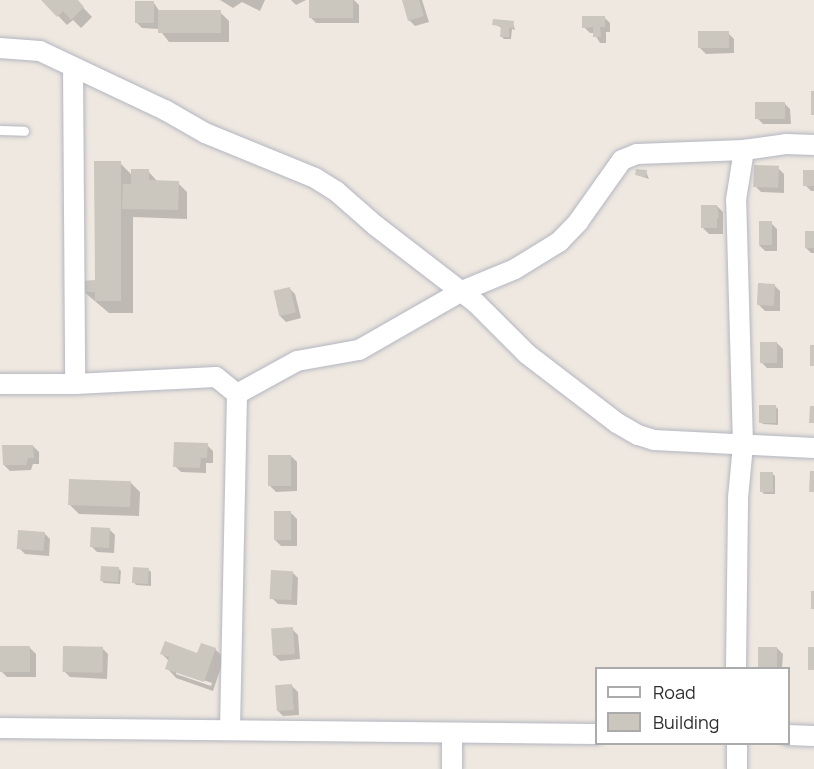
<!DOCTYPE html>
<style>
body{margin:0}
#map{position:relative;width:814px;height:769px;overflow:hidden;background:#efe8e0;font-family:Manrope,sans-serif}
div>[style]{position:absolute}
.shadow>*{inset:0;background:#0003}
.building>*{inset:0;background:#cbc6be;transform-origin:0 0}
.roads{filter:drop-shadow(0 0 2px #b3b6c1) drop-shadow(0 0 2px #b3b6c1)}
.service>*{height:9px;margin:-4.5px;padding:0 4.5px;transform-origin:4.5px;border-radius:4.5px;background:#fff}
.minor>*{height:20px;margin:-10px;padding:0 10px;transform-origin:10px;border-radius:10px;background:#fff}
span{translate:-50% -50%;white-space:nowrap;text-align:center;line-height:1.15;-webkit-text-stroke:4.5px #fff;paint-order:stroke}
.legend{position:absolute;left:595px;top:667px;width:195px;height:78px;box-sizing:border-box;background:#fff;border:2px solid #ababab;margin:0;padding:8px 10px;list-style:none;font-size:18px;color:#2d2d2d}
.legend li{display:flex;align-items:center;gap:12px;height:30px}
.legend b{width:30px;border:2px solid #ababab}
</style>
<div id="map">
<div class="shadow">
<div style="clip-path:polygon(43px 0,76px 0,92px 17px,81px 28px,73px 20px,67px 25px)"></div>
<div style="clip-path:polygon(220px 0,265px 0,260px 11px,242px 2px,233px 8px)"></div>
<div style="clip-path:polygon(291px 0,306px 0,296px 5px)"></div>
<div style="clip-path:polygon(310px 0,354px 0,359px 5px,359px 23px,316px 23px,310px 17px)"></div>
<div style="clip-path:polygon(403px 0,422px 0,429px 22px,415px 26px,409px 20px)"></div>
<div style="clip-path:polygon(154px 3px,160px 12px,220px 12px,229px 21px,229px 42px,169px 42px,159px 29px,142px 28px,136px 22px)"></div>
<div style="clip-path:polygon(604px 17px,610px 23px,610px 32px,606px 32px,606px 43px,600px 43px,594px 33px,590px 33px,584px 27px)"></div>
<div style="clip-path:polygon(513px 23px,515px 30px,512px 29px,511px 39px,504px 39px,501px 36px,502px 28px,494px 24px)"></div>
<div style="clip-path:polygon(728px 33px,734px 39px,734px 53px,706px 54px,700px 48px)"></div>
<div style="clip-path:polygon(784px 103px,790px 109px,791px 124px,763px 124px,757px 118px)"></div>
<div style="clip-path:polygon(120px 163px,132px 175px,148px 171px,158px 182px,178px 183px,187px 192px,187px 219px,133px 217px,133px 313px,109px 313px,83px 291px,96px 282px)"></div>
<div style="clip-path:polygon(778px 168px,784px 174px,784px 193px,761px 192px,755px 186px)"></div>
<div style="clip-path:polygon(814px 171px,814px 191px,811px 191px,805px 185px)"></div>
<div style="clip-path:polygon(646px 172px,649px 179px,637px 175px)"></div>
<div style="clip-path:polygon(717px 206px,723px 212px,723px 234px,709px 234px,703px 228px)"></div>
<div style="clip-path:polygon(771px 223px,777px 229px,777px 251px,765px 251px,759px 245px)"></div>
<div style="clip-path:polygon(814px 233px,814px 253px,811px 253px,805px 247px)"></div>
<div style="clip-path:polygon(774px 285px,780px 291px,780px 311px,765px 311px,759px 305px)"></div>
<div style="clip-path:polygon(289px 288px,295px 294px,301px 318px,286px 322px,280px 316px)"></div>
<div style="clip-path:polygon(777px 343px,783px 349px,783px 368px,767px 368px,761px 362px)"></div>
<div style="clip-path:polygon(775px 406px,778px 409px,778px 425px,763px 424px,761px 422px)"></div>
<div style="clip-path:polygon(207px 445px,213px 451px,213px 463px,206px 463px,206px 473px,181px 472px,175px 466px)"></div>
<div style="clip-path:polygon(33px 446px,39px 452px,39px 464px,33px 464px,31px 470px,10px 471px,4px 465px)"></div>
<div style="clip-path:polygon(291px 456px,297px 462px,297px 491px,276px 492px,270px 486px)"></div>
<div style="clip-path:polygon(772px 473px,775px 476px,775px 494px,764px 494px,761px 491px)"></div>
<div style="clip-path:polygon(130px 482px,140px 492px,139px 516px,79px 514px,70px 505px)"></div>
<div style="clip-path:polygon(291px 513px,297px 519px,297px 546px,281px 546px,275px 540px)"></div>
<div style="clip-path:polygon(109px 529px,115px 535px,114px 553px,97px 552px,91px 546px)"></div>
<div style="clip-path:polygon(44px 533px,50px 539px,49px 556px,25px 554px,19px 548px)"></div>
<div style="clip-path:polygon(118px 568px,121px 571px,120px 584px,104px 583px,102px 581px)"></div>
<div style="clip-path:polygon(149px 570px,151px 572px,151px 586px,136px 585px,134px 582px)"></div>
<div style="clip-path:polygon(292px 572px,298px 578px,297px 605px,278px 604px,272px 598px)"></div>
<div style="clip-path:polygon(292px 629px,298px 635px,300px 659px,280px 661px,274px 655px)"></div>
<div style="clip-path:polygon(30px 648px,36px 654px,36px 677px,7px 677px,1px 671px)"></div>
<div style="clip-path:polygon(102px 648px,108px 654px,107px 679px,70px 677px,64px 671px)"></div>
<div style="clip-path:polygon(760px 648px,777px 648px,783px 654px,782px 668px,759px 668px)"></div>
<div style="clip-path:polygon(evenodd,215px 649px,224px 658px,213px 691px,176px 678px,167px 668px,169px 661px,162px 654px,198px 655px,215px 649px,176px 671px,212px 683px,211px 686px,176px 674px,176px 671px)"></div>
<div style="clip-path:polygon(292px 686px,298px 692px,299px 715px,283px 716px,277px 710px)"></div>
</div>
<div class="building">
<div style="clip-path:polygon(41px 0,78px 0,84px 7px,71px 20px,63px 11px,57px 17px)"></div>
<div style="left:309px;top:0;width:44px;height:18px"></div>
<div style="clip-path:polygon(402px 0,419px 0,424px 16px,408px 21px)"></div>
<div style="left:135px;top:1px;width:19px;height:22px"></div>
<div style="left:158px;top:10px;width:63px;height:23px"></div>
<div style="clip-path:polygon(582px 16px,605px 16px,605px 27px,600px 27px,601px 37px,593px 37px,593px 27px,582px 28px)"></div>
<div style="clip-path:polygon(493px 19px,514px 21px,513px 28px,509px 28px,509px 37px,500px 37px,501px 26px,492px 25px)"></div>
<div style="left:729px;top:31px;width:17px;height:31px;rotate:90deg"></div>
<div style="left:811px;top:91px;width:3px;height:24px"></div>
<div style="left:755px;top:102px;width:30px;height:17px"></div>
<div style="clip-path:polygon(94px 161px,121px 161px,121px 301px,95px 301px,95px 292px,82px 292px,82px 281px,95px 280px)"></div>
<div style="left:754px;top:165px;width:25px;height:22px;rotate:2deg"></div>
<div style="clip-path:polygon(131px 169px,149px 169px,149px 180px,179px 181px,178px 210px,122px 209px,123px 184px,131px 184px)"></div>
<div style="clip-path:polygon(636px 169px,647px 170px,646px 177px,635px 175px)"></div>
<div style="left:803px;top:170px;width:11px;height:16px"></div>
<div style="clip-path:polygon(701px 205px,717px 205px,719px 218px,717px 218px,717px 228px,701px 228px)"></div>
<div style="left:759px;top:221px;width:13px;height:24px"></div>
<div style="left:805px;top:231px;width:9px;height:17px"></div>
<div style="left:758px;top:283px;width:17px;height:22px;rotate:3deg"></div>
<div style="left:290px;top:287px;width:26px;height:17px;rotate:77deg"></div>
<div style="left:760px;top:342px;width:17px;height:21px"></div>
<div style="left:810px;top:345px;width:4px;height:21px"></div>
<div style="left:759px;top:405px;width:17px;height:18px"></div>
<div style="clip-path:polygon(810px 406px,814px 406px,814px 423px,809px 423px)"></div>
<div style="clip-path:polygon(174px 442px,208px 443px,207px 458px,201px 458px,200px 468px,173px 467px)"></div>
<div style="clip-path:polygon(2px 445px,33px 445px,34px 458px,28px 458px,26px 465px,3px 465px)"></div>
<div style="left:268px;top:455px;width:23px;height:31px"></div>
<div style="clip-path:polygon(810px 471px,814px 471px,814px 492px,809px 492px)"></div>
<div style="left:760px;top:472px;width:13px;height:20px"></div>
<div style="left:69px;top:479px;width:62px;height:26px;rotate:2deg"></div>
<div style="left:291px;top:511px;width:29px;height:17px;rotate:90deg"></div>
<div style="left:91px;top:527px;width:19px;height:20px;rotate:3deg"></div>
<div style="left:18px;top:530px;width:27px;height:19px;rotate:4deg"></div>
<div style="left:101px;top:566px;width:18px;height:15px;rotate:3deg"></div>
<div style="left:133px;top:567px;width:16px;height:16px;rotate:4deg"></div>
<div style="left:271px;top:570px;width:22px;height:29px;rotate:3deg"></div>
<div style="left:811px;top:591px;width:3px;height:18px"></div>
<div style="left:293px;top:627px;width:27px;height:22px;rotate:86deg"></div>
<div style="clip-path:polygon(165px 641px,197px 653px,201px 643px,216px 648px,204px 682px,165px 669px,169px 657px,160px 654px)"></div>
<div style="left:0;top:646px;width:30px;height:26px"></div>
<div style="left:63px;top:646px;width:40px;height:26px;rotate:1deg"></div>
<div style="left:758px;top:647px;width:19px;height:21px"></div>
<div style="left:808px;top:647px;width:6px;height:23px"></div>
<div style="left:292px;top:684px;width:26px;height:17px;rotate:86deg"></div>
</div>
<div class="roads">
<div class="service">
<div style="left:0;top:130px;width:24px;rotate:2deg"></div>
</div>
<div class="minor">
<div style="left:0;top:48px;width:40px;rotate:4.3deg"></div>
<div style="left:40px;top:51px;width:138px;rotate:25.3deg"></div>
<div style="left:165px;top:110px;width:46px;rotate:29.9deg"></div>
<div style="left:205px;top:133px;width:119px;rotate:22.2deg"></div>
<div style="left:315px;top:178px;width:25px;rotate:32deg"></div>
<div style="left:336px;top:191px;width:53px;rotate:41.2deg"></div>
<div style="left:376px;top:226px;width:126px;rotate:37.6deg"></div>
<div style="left:476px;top:303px;width:72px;rotate:45deg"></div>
<div style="left:527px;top:354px;width:113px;rotate:37.5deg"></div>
<div style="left:617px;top:423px;width:24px;rotate:30deg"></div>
<div style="left:638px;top:435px;width:17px;rotate:17deg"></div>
<div style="left:654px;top:440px;width:160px;rotate:2.9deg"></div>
<div style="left:73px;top:67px;width:317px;rotate:89.6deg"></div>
<div style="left:0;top:384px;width:75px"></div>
<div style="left:75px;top:384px;width:141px;rotate:-2.8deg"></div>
<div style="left:216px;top:377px;width:27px;rotate:39deg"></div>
<div style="left:237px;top:394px;width:335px;rotate:91.2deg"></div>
<div style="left:237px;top:394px;width:68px;rotate:-28.8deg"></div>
<div style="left:297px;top:361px;width:63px;rotate:-10.1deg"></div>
<div style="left:359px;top:350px;width:119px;rotate:-29.8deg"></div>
<div style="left:462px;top:291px;width:57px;rotate:-22.5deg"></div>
<div style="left:515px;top:269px;width:52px;rotate:-31.5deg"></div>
<div style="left:559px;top:242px;width:28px;rotate:-46deg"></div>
<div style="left:578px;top:222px;width:76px;rotate:-54.6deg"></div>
<div style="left:622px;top:160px;width:16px;rotate:-22deg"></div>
<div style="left:637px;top:154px;width:107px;rotate:-2.1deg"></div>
<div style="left:736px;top:668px;width:170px;rotate:-89.3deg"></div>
<div style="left:738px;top:498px;width:53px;rotate:-84.6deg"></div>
<div style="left:743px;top:445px;width:245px;rotate:-91.6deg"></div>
<div style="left:736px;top:200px;width:51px;rotate:-80.9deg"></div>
<div style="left:744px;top:150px;width:42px;rotate:-8.1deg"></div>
<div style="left:786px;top:144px;width:28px;rotate:2deg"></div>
<div style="left:0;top:728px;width:596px;rotate:0.58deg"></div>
<div style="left:788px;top:735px;width:26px;rotate:2deg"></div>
<div style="left:737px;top:744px;width:25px;rotate:90deg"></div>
<div style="left:452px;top:769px;width:36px;rotate:-90deg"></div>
</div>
</div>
<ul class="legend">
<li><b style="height:8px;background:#fff"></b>Road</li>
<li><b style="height:16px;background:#cbc6be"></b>Building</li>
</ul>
</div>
